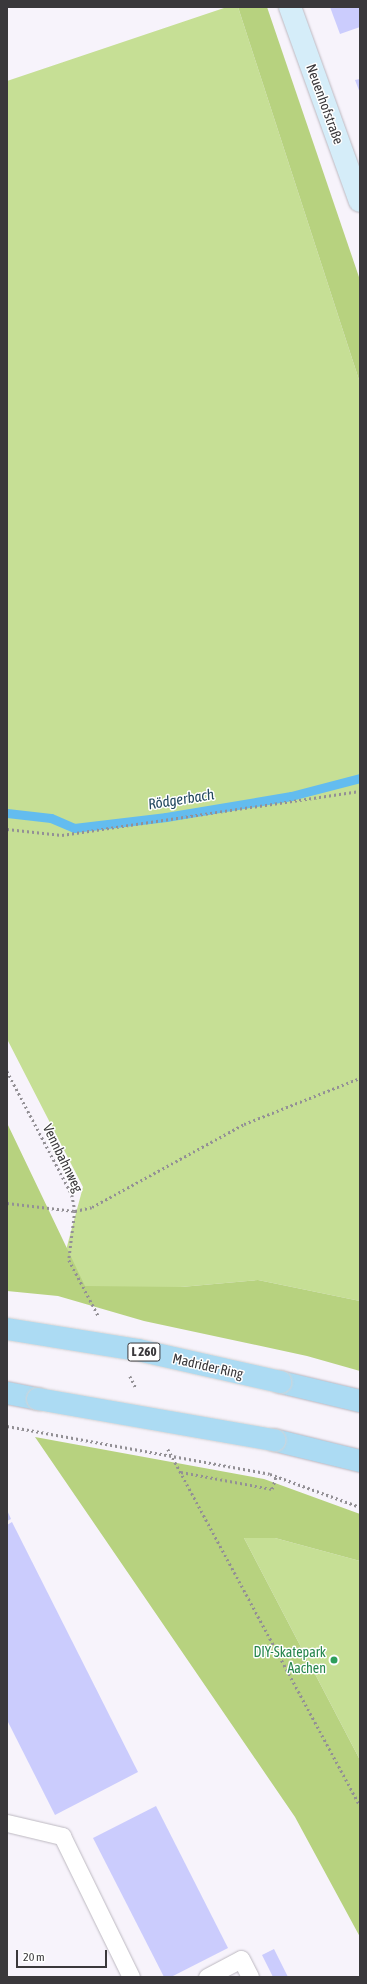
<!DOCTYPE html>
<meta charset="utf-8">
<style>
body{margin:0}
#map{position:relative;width:367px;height:1984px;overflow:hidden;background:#f7f3fb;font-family:"Asap Condensed",sans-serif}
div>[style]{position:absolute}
.green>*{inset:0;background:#c6df95}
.forest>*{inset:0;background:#b7d27f}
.stream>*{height:9px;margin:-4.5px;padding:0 4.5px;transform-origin:4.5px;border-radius:4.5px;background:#63bcef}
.building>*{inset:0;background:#cbccfd}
.path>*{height:2.5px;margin-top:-1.25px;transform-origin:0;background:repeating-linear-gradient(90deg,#939095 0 2px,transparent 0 5px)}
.roads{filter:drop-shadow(0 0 1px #bdb9c1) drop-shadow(0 0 1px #bdb9c1)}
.lane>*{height:17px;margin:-8.5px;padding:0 8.5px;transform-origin:8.5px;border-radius:8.5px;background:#fff}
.secondary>*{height:22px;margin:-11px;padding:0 11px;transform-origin:11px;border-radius:11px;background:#d5edf9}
.primary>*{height:22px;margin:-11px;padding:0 11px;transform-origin:11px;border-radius:11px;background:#acdbf3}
.path-bridge>*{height:2.5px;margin-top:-1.25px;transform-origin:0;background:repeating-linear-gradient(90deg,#939095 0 2px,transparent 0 5px)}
.bridges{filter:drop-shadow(0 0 1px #d4d3d4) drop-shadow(0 0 1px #d4d3d4)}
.primary-bridge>*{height:22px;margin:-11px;padding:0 11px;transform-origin:11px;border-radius:11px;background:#acdbf3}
.dots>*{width:11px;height:11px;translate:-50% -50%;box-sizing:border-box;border:2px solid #fff;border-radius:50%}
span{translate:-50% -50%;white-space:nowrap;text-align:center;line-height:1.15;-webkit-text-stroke:3px #fff;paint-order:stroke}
.shield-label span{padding:1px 3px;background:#fff;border:1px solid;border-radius:3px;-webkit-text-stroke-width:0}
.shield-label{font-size:13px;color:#3a383b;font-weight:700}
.street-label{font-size:14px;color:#3a383b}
.leisure-label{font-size:14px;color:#27864d}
.right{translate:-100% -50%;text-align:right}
.water-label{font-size:15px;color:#23495f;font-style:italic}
.frame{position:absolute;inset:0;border:8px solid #3a383b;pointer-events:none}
.scale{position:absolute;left:16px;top:1950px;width:91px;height:18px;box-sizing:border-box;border:2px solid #3a383b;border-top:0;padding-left:5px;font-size:12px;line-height:14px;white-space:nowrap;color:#3a383b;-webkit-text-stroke:3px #fff;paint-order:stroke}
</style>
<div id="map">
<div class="green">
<div style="clip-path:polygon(227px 7px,238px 7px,360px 383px,360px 1301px,258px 1280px,181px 1287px,85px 1287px,66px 1250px,83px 1187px,7px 1039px,7px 81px)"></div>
<div style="clip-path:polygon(244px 1538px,275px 1538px,360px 1561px,360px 1760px)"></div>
</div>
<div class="forest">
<div style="clip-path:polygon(238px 7px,267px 7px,360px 280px,360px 383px)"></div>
<div style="clip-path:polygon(7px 1123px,85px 1286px,181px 1287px,258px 1280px,360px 1301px,360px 1371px,307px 1356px,144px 1321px,58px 1296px,7px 1291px)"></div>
<div style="clip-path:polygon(35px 1437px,264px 1479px,360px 1514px,360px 1561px,275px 1538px,244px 1538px,360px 1760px,360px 1937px,295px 1817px)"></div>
</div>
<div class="stream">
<div style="left:7px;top:813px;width:44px;rotate:6.5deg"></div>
<div style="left:51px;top:818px;width:25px;rotate:23deg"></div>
<div style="left:74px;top:828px;width:93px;rotate:-6.8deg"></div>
<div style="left:166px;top:817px;width:127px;rotate:-9.5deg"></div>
<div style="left:291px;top:796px;width:71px;rotate:-14.6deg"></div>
</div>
<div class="building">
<div style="clip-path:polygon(330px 7px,360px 7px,360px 27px,340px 34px)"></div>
<div style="clip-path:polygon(360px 79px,360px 93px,355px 80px)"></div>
<div style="clip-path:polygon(7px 1510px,11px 1519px,7px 1521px)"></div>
<div style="clip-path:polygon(12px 1522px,138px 1772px,55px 1815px,7px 1720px,7px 1525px)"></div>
<div style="clip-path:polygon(156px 1806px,228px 1948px,171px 1977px,164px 1977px,93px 1838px)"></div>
<div style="clip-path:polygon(274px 1949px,288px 1977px,273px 1977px,262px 1955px)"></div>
</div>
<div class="path">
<div style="left:7px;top:829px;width:55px;rotate:6.2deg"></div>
<div style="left:62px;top:835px;width:301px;rotate:-8.4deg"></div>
<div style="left:7px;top:1071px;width:140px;rotate:62.3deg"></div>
<div style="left:72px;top:1195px;width:16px;rotate:79deg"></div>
<div style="left:75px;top:1211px;width:49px;rotate:97deg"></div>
<div style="left:69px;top:1260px;width:64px;rotate:62.2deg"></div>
<div style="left:7px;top:1203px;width:68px;rotate:6.7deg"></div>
<div style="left:75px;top:1211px;width:17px;rotate:-13deg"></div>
<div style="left:92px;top:1207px;width:173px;rotate:-28.6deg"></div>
<div style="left:244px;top:1124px;width:125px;rotate:-21.6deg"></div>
<div style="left:130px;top:1376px;width:13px;rotate:63deg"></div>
<div style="left:168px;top:1449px;width:405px;rotate:61.7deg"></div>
<div style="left:181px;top:1472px;width:93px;rotate:10.6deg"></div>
<div style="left:272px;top:1489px;width:14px;rotate:-73deg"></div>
<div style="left:270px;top:1474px;width:96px;rotate:20.1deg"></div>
</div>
<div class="roads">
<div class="lane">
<div style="left:7px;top:1823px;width:57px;rotate:13.3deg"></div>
<div style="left:62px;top:1836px;width:157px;rotate:63.9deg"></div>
<div style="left:207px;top:1977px;width:38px;rotate:-28deg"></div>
<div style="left:241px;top:1959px;width:20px;rotate:63deg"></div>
</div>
<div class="secondary">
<div style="left:290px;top:7px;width:206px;rotate:70.2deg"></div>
</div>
<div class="primary">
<div style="left:280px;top:1382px;width:82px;rotate:13.4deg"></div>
<div style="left:7px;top:1393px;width:32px;rotate:11deg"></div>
<div style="left:274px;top:1440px;width:89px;rotate:13.7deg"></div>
</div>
</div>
<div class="path-bridge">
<div style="left:7px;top:1426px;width:267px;rotate:10.3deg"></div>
</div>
<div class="bridges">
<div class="primary-bridge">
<div style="left:7px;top:1329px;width:133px;rotate:9.1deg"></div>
<div style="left:138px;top:1350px;width:146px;rotate:12.7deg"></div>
<div style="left:38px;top:1399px;width:240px;rotate:9.9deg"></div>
</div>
</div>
<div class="dots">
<div style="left:334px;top:1660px;background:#2e9e5b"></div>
</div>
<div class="shield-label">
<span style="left:144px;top:1352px">L 260</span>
</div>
<div class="street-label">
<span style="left:325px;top:104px;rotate:70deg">Neuenhofstraße</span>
<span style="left:63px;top:1158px;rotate:64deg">Vennbahnweg</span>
<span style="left:208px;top:1366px;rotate:13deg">Madrider Ring</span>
</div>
<div class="leisure-label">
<span class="right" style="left:326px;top:1660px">DIY-Skatepark<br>Aachen</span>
</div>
<div class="water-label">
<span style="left:181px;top:799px;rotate:-9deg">Rödgerbach</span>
</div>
<div class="frame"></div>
<div class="scale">20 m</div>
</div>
